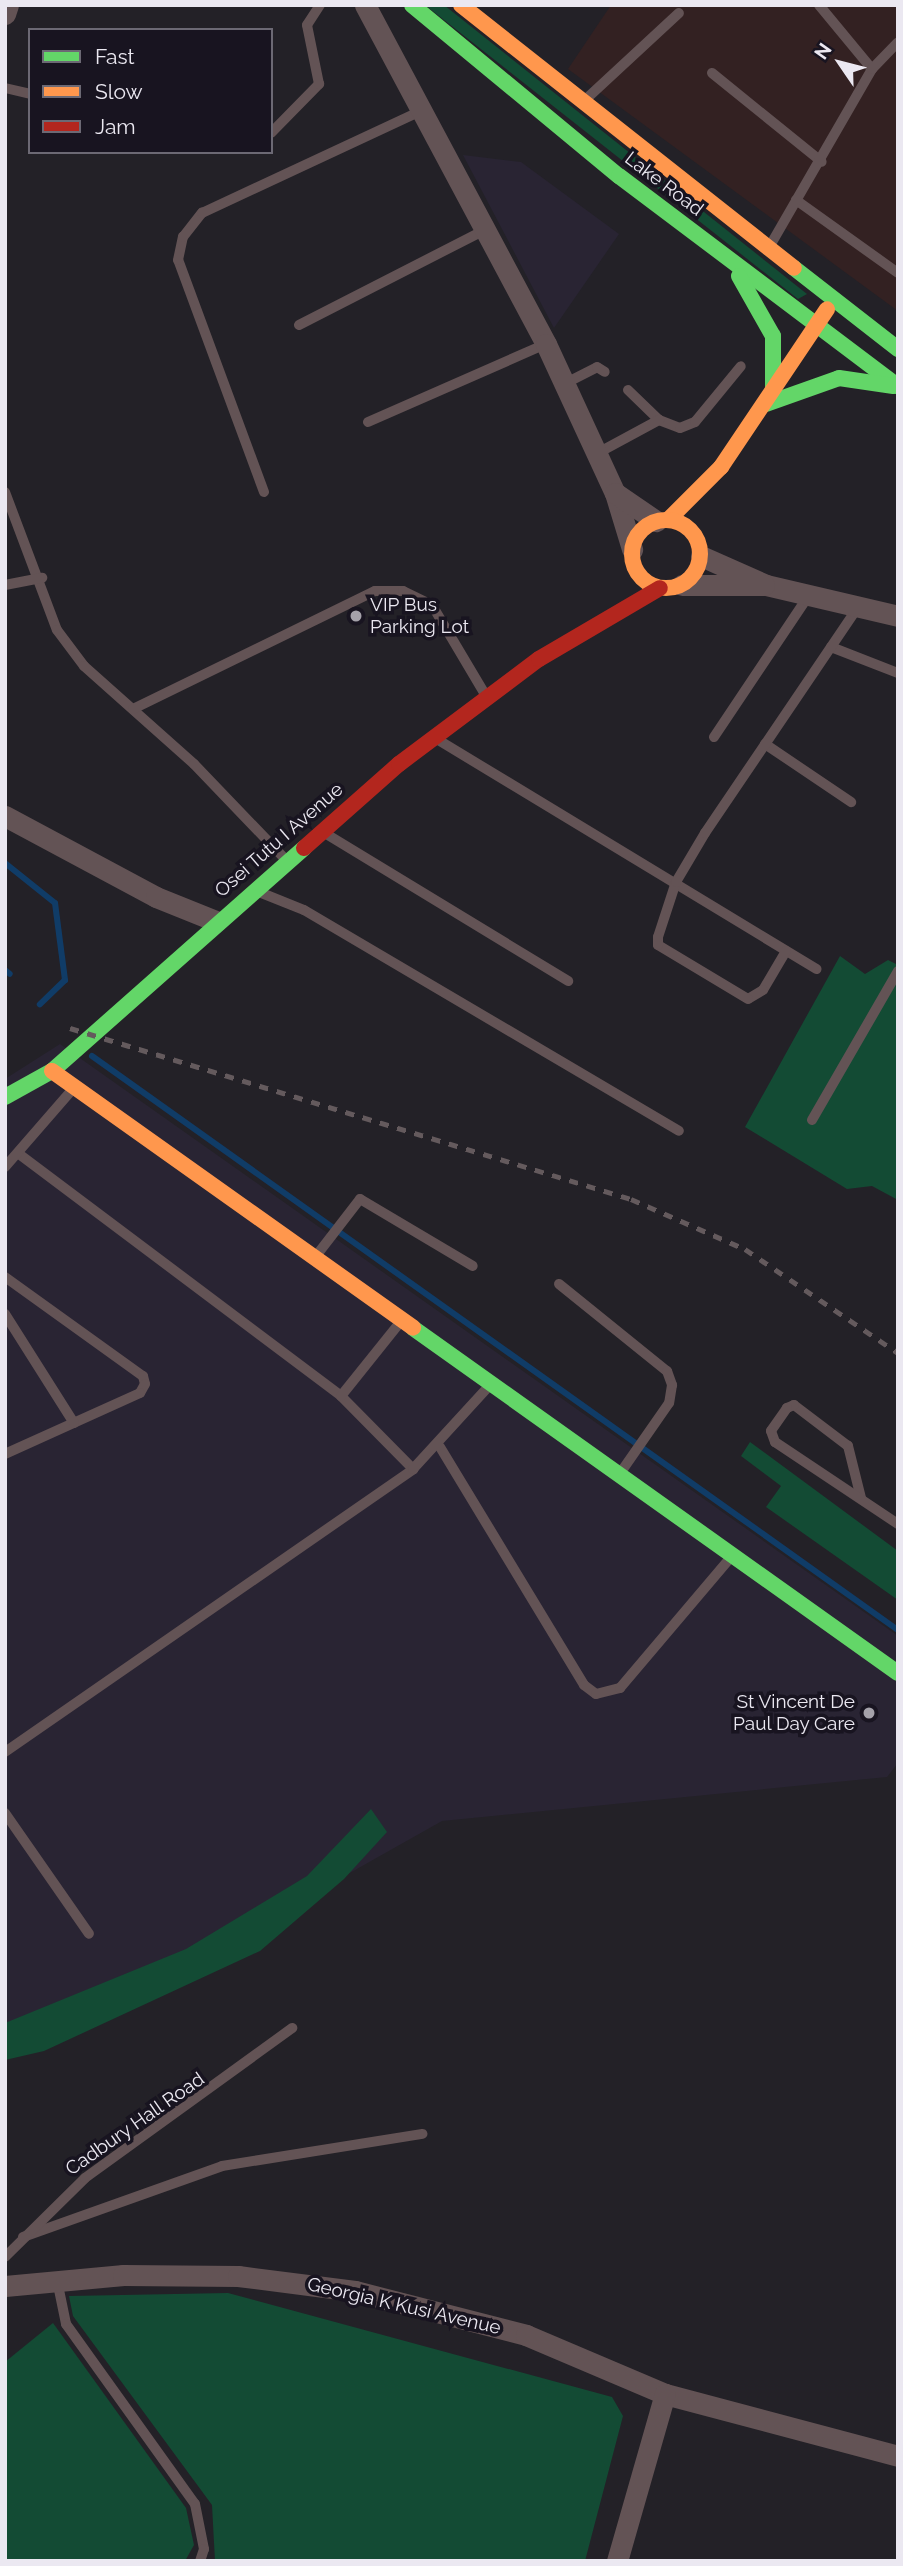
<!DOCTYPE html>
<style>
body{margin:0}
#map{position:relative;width:903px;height:2566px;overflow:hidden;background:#232127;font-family:Raleway,sans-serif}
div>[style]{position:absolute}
.built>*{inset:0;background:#292433}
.industrial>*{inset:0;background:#332122}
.green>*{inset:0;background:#134b34}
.stream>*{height:6px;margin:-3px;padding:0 3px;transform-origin:3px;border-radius:3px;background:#103c67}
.lane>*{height:10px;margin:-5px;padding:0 5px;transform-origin:5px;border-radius:5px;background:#635355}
.street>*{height:21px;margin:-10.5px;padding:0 10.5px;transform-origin:10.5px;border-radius:10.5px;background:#635355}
.fast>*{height:16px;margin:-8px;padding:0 8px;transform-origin:8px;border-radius:8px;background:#63d668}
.slow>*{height:16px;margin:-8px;padding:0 8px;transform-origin:8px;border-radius:8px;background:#ff974d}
.slow>.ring{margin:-8px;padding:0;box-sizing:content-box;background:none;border:16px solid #ff974d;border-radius:50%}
.jam>*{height:16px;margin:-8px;padding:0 8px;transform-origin:8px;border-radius:8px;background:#b3261e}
.rail>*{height:5px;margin-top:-2.5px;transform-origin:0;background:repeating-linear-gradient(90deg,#645a5d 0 9px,transparent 0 18px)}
.dots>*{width:19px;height:19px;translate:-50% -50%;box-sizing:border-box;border:4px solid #181420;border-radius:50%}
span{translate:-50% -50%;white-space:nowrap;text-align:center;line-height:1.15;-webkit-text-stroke:7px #181420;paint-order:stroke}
.street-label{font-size:19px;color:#ebe8f1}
.poi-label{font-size:19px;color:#ebe8f1}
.left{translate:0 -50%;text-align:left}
.right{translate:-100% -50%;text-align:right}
.frame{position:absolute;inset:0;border:7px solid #ebe8f1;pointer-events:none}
.legend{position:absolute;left:28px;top:28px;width:245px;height:126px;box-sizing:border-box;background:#181420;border:2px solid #6c6974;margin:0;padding:9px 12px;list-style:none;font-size:21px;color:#ebe8f1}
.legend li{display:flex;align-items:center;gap:14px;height:35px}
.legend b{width:35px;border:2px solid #6c6974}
.north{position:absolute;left:805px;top:28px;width:70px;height:70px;-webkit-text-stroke:5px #181420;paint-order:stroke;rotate:305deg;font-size:19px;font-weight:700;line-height:28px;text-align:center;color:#ebe8f1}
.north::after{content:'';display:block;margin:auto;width:24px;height:32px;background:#ebe8f1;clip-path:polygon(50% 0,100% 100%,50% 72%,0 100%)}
</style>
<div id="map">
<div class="built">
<div style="clip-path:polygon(463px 155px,521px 162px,619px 234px,554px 328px)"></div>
<div style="clip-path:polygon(60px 1044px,898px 1636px,898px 1763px,887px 1777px,442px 1821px,112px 2007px,5px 2036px,5px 1079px)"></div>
</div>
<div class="industrial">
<div style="clip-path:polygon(611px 5px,898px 5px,898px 311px,568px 69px)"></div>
</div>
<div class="green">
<div style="clip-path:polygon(425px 5px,444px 5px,807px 294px,798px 299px)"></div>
<div style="clip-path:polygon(840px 956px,865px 974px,888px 960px,898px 965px,898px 1200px,872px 1186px,847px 1189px,745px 1127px)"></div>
<div style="clip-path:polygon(750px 1442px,898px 1551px,898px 1600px,766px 1507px,781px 1486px,741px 1456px)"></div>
<div style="clip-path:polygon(371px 1809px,387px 1832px,344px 1879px,260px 1951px,44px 2051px,5px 2060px,5px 2023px,186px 1949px,307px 1876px)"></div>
<div style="clip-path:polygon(228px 2293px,612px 2397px,623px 2416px,585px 2561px,215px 2561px,212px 2505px,73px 2316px,69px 2296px)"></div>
<div style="clip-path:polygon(53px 2323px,186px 2508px,194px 2545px,185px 2561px,5px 2561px,5px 2362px)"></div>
</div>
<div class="stream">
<div style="left:5px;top:863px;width:64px;rotate:38.7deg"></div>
<div style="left:55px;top:903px;width:78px;rotate:82.6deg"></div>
<div style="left:65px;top:980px;width:35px;rotate:136deg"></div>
<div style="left:5px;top:970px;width:6px;rotate:39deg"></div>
<div style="left:92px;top:1056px;width:990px;rotate:35.46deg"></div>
</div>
<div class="lane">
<div style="left:819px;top:5px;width:83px;rotate:50.4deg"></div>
<div style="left:712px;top:73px;width:141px;rotate:39deg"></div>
<div style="left:5px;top:88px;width:26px;rotate:13deg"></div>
<div style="left:585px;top:100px;width:128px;rotate:-42.8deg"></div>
<div style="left:271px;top:133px;width:69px;rotate:-45.6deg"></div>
<div style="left:319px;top:84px;width:60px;rotate:-101.5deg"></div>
<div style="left:307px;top:25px;width:24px;rotate:-57deg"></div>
<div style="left:796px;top:200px;width:125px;rotate:35.6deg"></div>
<div style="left:771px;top:244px;width:202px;rotate:-60deg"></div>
<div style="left:872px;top:69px;width:37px;rotate:-46deg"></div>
<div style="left:299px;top:325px;width:207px;rotate:-27.1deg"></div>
<div style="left:564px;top:384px;width:37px;rotate:-27deg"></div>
<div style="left:597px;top:367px;width:9px;rotate:32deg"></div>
<div style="left:628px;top:390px;width:43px;rotate:44.1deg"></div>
<div style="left:659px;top:420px;width:22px;rotate:21deg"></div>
<div style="left:680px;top:428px;width:16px;rotate:-22deg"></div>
<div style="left:695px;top:422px;width:72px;rotate:-50.6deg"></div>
<div style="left:368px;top:422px;width:194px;rotate:-23.7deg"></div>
<div style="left:596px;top:454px;width:72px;rotate:-28.4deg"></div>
<div style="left:5px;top:492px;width:147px;rotate:69.4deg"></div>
<div style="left:57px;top:630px;width:45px;rotate:53.1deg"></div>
<div style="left:84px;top:666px;width:147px;rotate:41.7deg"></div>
<div style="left:194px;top:764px;width:133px;rotate:46.2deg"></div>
<div style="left:264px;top:492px;width:247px;rotate:-110.3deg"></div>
<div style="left:178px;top:260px;width:24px;rotate:-78deg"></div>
<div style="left:183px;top:237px;width:31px;rotate:-52deg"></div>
<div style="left:202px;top:213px;width:239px;rotate:-25deg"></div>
<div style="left:5px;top:585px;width:38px;rotate:-11deg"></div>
<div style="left:831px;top:647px;width:72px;rotate:21.2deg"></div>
<div style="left:133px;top:709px;width:269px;rotate:-26deg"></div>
<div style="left:375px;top:591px;width:28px"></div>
<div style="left:403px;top:591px;width:32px;rotate:26deg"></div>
<div style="left:432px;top:605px;width:106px;rotate:59.3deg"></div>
<div style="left:714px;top:737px;width:171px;rotate:-56.2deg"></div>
<div style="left:435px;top:738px;width:446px;rotate:31.2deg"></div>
<div style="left:765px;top:744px;width:104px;rotate:34deg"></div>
<div style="left:323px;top:832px;width:287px;rotate:31.3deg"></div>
<div style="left:259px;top:892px;width:48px;rotate:21.8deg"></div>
<div style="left:304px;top:910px;width:435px;rotate:30.5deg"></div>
<div style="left:786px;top:951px;width:45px;rotate:120.5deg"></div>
<div style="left:763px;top:990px;width:17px;rotate:149deg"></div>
<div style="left:748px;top:999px;width:105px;rotate:-149deg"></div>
<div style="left:658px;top:945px;width:8px;rotate:-90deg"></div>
<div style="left:658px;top:937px;width:58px;rotate:-71.9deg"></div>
<div style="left:676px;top:882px;width:57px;rotate:-59.4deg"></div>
<div style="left:705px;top:833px;width:273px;rotate:-55.9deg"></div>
<div style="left:812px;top:1120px;width:172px;rotate:-60deg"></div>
<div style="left:19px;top:1154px;width:403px;rotate:36.9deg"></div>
<div style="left:341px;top:1396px;width:103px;rotate:45.4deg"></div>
<div style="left:5px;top:1167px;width:102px;rotate:-49deg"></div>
<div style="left:316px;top:1256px;width:72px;rotate:-52.3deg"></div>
<div style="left:360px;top:1199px;width:131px;rotate:30.7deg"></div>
<div style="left:5px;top:1277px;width:170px;rotate:35.7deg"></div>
<div style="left:143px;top:1376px;width:8px;rotate:76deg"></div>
<div style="left:145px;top:1384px;width:10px;rotate:119deg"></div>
<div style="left:140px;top:1393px;width:148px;rotate:155.7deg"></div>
<div style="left:559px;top:1284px;width:139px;rotate:38.9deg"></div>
<div style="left:667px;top:1371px;width:15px;rotate:70deg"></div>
<div style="left:672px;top:1385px;width:18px;rotate:99deg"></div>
<div style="left:669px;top:1403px;width:84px;rotate:124.8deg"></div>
<div style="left:5px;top:1314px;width:129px;rotate:57.7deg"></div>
<div style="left:341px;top:1396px;width:96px;rotate:-51.3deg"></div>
<div style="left:440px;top:1447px;width:278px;rotate:58.8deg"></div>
<div style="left:584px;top:1685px;width:15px;rotate:37deg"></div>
<div style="left:596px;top:1694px;width:25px;rotate:-14deg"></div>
<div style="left:620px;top:1688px;width:172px;rotate:-49.7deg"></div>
<div style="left:861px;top:1498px;width:54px;rotate:-104deg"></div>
<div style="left:848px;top:1446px;width:68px;rotate:-142.8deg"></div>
<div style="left:794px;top:1405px;width:8px;rotate:157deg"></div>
<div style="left:787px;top:1408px;width:28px;rotate:125deg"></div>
<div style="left:771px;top:1431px;width:12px;rotate:70deg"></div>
<div style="left:775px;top:1442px;width:148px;rotate:33.7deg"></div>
<div style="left:5px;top:1752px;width:497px;rotate:-34.7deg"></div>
<div style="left:413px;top:1469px;width:113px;rotate:-47.5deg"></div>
<div style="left:5px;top:1813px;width:147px;rotate:55.2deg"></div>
<div style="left:23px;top:2237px;width:211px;rotate:-19.6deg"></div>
<div style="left:222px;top:2166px;width:203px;rotate:-9.1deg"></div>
<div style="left:5px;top:2257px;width:112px;rotate:-44.6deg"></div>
<div style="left:85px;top:2178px;width:256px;rotate:-35.9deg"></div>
<div style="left:57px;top:2280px;width:45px;rotate:78.4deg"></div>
<div style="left:66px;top:2324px;width:221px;rotate:54.4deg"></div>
<div style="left:195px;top:2504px;width:46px;rotate:78.7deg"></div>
<div style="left:204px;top:2549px;width:13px;rotate:108deg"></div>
</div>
<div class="street">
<div style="left:365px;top:5px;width:384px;rotate:61.9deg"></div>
<div style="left:546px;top:344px;width:164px;rotate:65.2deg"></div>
<div style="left:615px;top:493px;width:59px;rotate:73.1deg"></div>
<div style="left:5px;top:14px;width:9px;rotate:-72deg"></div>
<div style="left:615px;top:493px;width:50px;rotate:34.3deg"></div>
<div style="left:701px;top:556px;width:71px;rotate:24deg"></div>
<div style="left:766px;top:585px;width:136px;rotate:13.2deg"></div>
<div style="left:682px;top:585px;width:82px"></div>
<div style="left:5px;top:816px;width:171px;rotate:28.2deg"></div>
<div style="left:156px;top:897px;width:65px;rotate:21.8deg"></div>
<div style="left:5px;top:2286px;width:119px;rotate:-5.3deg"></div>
<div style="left:123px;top:2275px;width:115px;rotate:0.5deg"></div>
<div style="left:238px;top:2276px;width:118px;rotate:7.3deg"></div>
<div style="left:355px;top:2291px;width:177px;rotate:14.4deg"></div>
<div style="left:526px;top:2335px;width:151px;rotate:23deg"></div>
<div style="left:665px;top:2394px;width:241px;rotate:14.9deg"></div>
<div style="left:617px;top:2561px;width:174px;rotate:-74deg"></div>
</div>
<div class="fast">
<div style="left:412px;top:5px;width:268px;rotate:39.6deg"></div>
<div style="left:619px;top:176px;width:349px;rotate:37deg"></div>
<div style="left:794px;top:268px;width:132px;rotate:37.9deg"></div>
<div style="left:739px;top:276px;width:69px;rotate:60.5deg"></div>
<div style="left:773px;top:336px;width:56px;rotate:90deg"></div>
<div style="left:766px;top:404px;width:77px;rotate:-19.6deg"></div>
<div style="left:839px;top:378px;width:55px;rotate:8.4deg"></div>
<div style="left:5px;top:1097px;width:54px;rotate:-29deg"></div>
<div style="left:52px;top:1071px;width:337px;rotate:-41.5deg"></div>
<div style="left:413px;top:1328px;width:595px;rotate:35.43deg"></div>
</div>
<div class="slow">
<div style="left:461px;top:5px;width:424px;rotate:38.3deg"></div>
<div style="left:669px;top:519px;width:74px;rotate:-45deg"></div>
<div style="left:721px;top:467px;width:190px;rotate:-56.1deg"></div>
<div class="ring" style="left:632px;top:520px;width:52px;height:52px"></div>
<div style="left:52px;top:1071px;width:443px;rotate:35.4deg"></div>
</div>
<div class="jam">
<div style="left:304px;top:848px;width:127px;rotate:-41.5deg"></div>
<div style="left:399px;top:764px;width:175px;rotate:-36.9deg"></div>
<div style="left:539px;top:659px;width:140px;rotate:-30.4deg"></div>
</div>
<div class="rail">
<div style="left:70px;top:1028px;width:586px;rotate:16.95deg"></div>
<div style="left:631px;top:1199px;width:124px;rotate:23.7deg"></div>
<div style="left:745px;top:1249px;width:185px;rotate:34.2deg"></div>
</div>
<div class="dots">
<div style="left:356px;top:616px;background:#a5a2aa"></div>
<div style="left:869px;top:1713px;background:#a5a2aa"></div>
</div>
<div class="street-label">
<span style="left:664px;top:184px;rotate:37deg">Lake Road</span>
<span style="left:279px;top:840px;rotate:-41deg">Osei Tutu I Avenue</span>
<span style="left:135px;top:2124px;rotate:-35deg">Cadbury Hall Road</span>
<span style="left:404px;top:2306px;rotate:13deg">Georgia K Kusi Avenue</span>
</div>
<div class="poi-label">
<span class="left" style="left:370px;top:616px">VIP Bus<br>Parking Lot</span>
<span class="right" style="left:855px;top:1713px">St Vincent De<br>Paul Day Care</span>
</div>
<div class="frame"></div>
<ul class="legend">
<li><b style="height:9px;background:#63d668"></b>Fast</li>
<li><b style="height:9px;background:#ff974d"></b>Slow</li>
<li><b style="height:9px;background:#b3261e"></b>Jam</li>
</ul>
<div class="north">N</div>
</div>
